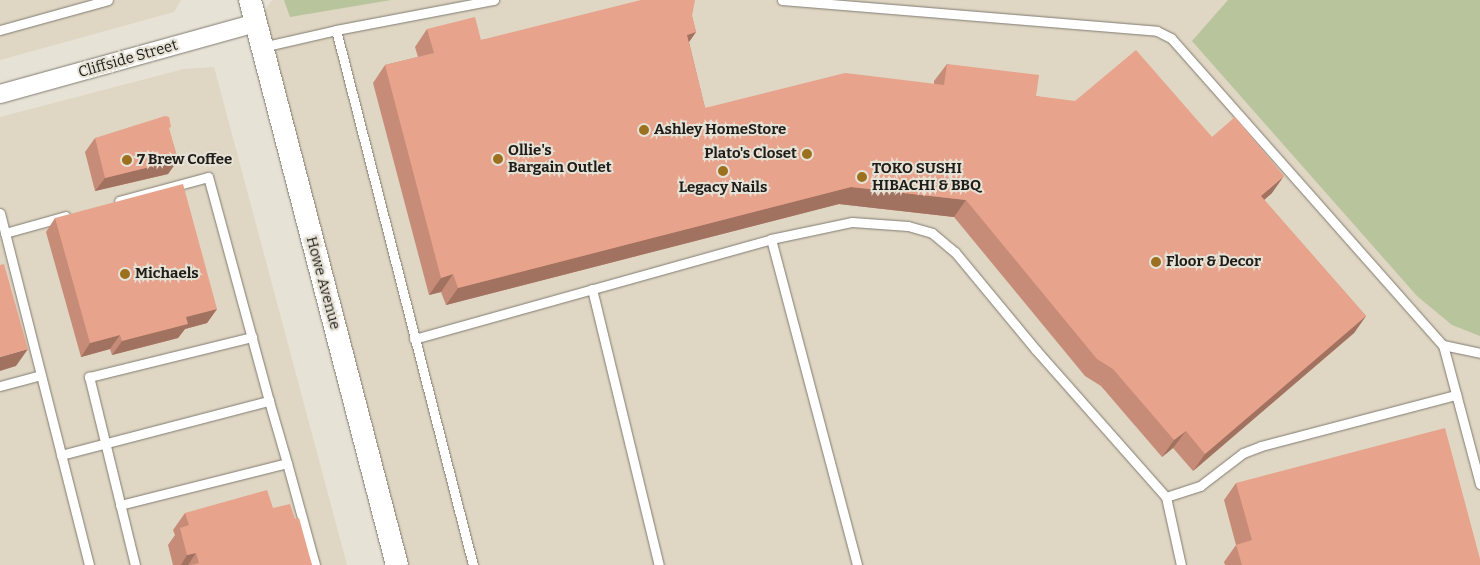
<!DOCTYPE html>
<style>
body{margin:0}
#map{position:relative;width:1480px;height:565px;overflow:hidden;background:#e7e2d6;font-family:Bitter,serif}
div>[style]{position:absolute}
.built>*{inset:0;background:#dfd6c3}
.green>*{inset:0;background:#b8c49c}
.roads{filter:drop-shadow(0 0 1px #807b70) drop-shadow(0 0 1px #807b70)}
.service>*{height:9px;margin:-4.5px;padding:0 4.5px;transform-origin:4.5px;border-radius:4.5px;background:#fff}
.minor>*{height:18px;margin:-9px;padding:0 9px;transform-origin:9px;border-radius:9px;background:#fff}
.tertiary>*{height:22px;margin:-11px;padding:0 11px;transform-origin:11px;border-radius:11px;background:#fff}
.wall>*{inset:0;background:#c78c78}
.shaded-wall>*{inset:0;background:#a27261}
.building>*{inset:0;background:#e7a38b}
.dots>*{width:14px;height:14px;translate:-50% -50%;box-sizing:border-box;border:2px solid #e7e2d6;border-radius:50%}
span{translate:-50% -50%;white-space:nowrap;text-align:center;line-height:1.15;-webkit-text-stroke:4px #e7e2d6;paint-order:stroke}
.street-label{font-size:15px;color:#1f1d19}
.poi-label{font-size:15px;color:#1f1d19;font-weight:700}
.left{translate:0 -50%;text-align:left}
.right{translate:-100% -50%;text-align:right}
</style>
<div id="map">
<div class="built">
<div style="clip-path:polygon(0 0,181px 0,174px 12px,0 60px)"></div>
<div style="clip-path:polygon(272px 0,1480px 0,1480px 565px,397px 565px,256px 23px)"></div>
<div style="clip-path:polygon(214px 67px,347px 565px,0 565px,0 117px,184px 69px)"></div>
</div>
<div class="green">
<div style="clip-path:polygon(284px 0,391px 0,290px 17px)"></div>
<div style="clip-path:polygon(1228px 0,1480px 0,1480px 336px,1452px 325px,1417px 296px,1192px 41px)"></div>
</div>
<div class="roads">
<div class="service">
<div style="left:782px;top:0;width:376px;rotate:4.7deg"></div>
<div style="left:1157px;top:31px;width:16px;rotate:27deg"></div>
<div style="left:1171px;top:38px;width:410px;rotate:48.5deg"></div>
<div style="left:1443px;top:345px;width:144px;rotate:75.1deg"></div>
<div style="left:0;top:30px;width:112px;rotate:-15.5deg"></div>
<div style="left:336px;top:30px;width:161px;rotate:-10.8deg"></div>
<div style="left:262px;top:47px;width:76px;rotate:-12.9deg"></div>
<div style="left:336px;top:30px;width:552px;rotate:75.64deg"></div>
<div style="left:0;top:213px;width:363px;rotate:75.8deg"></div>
<div style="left:5px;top:233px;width:63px;rotate:-15.6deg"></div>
<div style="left:771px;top:239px;width:83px;rotate:-11.9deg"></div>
<div style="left:852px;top:222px;width:56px;rotate:4.1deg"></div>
<div style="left:908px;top:226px;width:25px;rotate:16deg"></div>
<div style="left:932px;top:233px;width:30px;rotate:40deg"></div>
<div style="left:955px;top:252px;width:127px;rotate:50.4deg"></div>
<div style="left:1036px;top:350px;width:196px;rotate:48.5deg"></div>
<div style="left:1166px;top:497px;width:70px;rotate:77.6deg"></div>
<div style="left:592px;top:289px;width:284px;rotate:76.4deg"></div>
<div style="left:414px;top:339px;width:371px;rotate:-15.6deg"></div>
<div style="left:771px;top:239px;width:337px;rotate:75.2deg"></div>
<div style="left:1443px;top:345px;width:38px;rotate:12deg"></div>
<div style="left:0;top:386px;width:42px;rotate:-15deg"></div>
<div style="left:61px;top:455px;width:215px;rotate:-14.6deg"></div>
<div style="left:269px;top:401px;width:232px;rotate:-105.2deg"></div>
<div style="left:208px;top:177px;width:92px;rotate:164.9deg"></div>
<div style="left:287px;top:463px;width:106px;rotate:74.6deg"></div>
<div style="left:1166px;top:497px;width:36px;rotate:-18deg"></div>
<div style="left:1200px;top:486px;width:54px;rotate:-37.5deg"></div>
<div style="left:1243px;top:453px;width:19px;rotate:-21deg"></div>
<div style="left:1261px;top:446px;width:202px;rotate:-14.7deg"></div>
<div style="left:120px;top:505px;width:172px;rotate:-14.1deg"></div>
<div style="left:287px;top:463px;width:65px;rotate:-106.2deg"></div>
<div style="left:135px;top:565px;width:194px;rotate:-103.7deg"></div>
<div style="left:89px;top:377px;width:168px;rotate:-13.8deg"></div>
</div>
<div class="minor">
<div style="left:0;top:94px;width:266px;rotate:-15.5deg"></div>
</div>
<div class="tertiary">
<div style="left:250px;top:0;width:584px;rotate:75.42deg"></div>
</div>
</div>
<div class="wall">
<div style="clip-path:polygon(692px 16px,696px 32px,689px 42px,705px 108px,934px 84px,934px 81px,947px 64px,1036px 96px,1212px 137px,1272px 193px,1264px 200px,1366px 316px,1354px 333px,1193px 471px,1173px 448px,1162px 457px,1101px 386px,1085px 376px,954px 217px,839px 204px,446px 305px,441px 292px,429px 295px,373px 83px,385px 65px,418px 57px,415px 47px,427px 29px,481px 40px)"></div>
<div style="clip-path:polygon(169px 130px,178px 160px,168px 174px,95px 191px,85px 152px,95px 138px)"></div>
<div style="clip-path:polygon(55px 218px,217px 309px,207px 323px,185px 329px,178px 338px,112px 355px,110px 349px,81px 357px,46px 232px)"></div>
<div style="clip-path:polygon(1236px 483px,1480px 565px,1225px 565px,1224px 562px,1236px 545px,1224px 500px)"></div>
<div style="clip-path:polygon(273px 508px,295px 519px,312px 565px,173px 565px,168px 545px,175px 535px,173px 530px,185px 513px)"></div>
</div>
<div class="shaded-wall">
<div style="clip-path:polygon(696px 32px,684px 49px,687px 35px)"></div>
<div style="clip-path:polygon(178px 160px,168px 174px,95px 191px,105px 178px)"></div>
<div style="clip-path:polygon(1284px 176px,1272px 193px,1249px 213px,1261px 196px)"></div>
<div style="clip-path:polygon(851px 187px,966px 200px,954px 217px,839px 204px,446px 305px,458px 288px)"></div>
<div style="clip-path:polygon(453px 274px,441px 292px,429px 295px,441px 278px)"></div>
<div style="clip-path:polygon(217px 309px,207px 323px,185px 329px,178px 338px,112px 355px,122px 341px,186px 317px)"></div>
<div style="clip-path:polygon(1366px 316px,1354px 333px,1193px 471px,1205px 454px)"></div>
<div style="clip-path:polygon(120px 335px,110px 349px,81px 357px,90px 343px)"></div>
<div style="clip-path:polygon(28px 349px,16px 366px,0 371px,0 357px)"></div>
<div style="clip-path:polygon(1186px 431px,1173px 448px,1162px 457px,1174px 440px)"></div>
<div style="clip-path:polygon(196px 553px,188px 565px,181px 565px,187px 555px)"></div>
</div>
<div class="building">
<div style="clip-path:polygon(641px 0,695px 0,692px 16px,696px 32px,687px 35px,705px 108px,845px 73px,944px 85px,947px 64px,1039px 75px,1036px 96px,1075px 101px,1136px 50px,1212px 137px,1235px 117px,1284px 176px,1261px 196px,1366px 316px,1205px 454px,1186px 431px,1174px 440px,1113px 369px,1097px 359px,966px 200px,851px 187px,458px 288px,453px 274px,441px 278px,385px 65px,434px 53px,427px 29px,475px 17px,481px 40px)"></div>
<div style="clip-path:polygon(165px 116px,169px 117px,171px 127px,169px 128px,178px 160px,105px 178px,95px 138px)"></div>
<div style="clip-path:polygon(183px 184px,217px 309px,186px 317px,188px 324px,122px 341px,120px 335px,90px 343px,55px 218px)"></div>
<div style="clip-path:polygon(4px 264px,28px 349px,0 357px,0 265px)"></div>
<div style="clip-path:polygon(1445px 428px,1480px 559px,1480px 565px,1242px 565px,1236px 545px,1252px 540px,1236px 483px)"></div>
<div style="clip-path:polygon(267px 490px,273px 508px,290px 504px,295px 519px,299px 518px,312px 565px,191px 565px,199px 563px,196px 553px,187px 555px,180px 528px,189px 525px,185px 513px)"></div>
</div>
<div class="dots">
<div style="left:644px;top:130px;background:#9b701e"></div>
<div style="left:807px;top:154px;background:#9b701e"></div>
<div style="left:498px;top:159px;background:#9b701e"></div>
<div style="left:127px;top:160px;background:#9b701e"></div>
<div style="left:723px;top:171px;background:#9b701e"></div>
<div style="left:862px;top:177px;background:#9b701e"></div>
<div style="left:1156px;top:262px;background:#9b701e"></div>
<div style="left:125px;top:274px;background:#9b701e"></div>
</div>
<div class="street-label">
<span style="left:128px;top:59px;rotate:-16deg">Cliffside Street</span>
<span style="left:323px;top:283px;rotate:75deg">Howe Avenue</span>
</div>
<div class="poi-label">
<span class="left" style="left:654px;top:130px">Ashley HomeStore</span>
<span class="left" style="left:508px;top:159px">Ollie's<br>Bargain Outlet</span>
<span class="right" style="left:797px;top:154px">Plato's Closet</span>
<span class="left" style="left:137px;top:160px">7 Brew Coffee</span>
<span class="left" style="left:872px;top:177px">TOKO SUSHI<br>HIBACHI &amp; BBQ</span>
<span style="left:723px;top:188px">Legacy Nails</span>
<span class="left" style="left:1166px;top:262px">Floor &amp; Decor</span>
<span class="left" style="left:135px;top:274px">Michaels</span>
</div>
</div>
